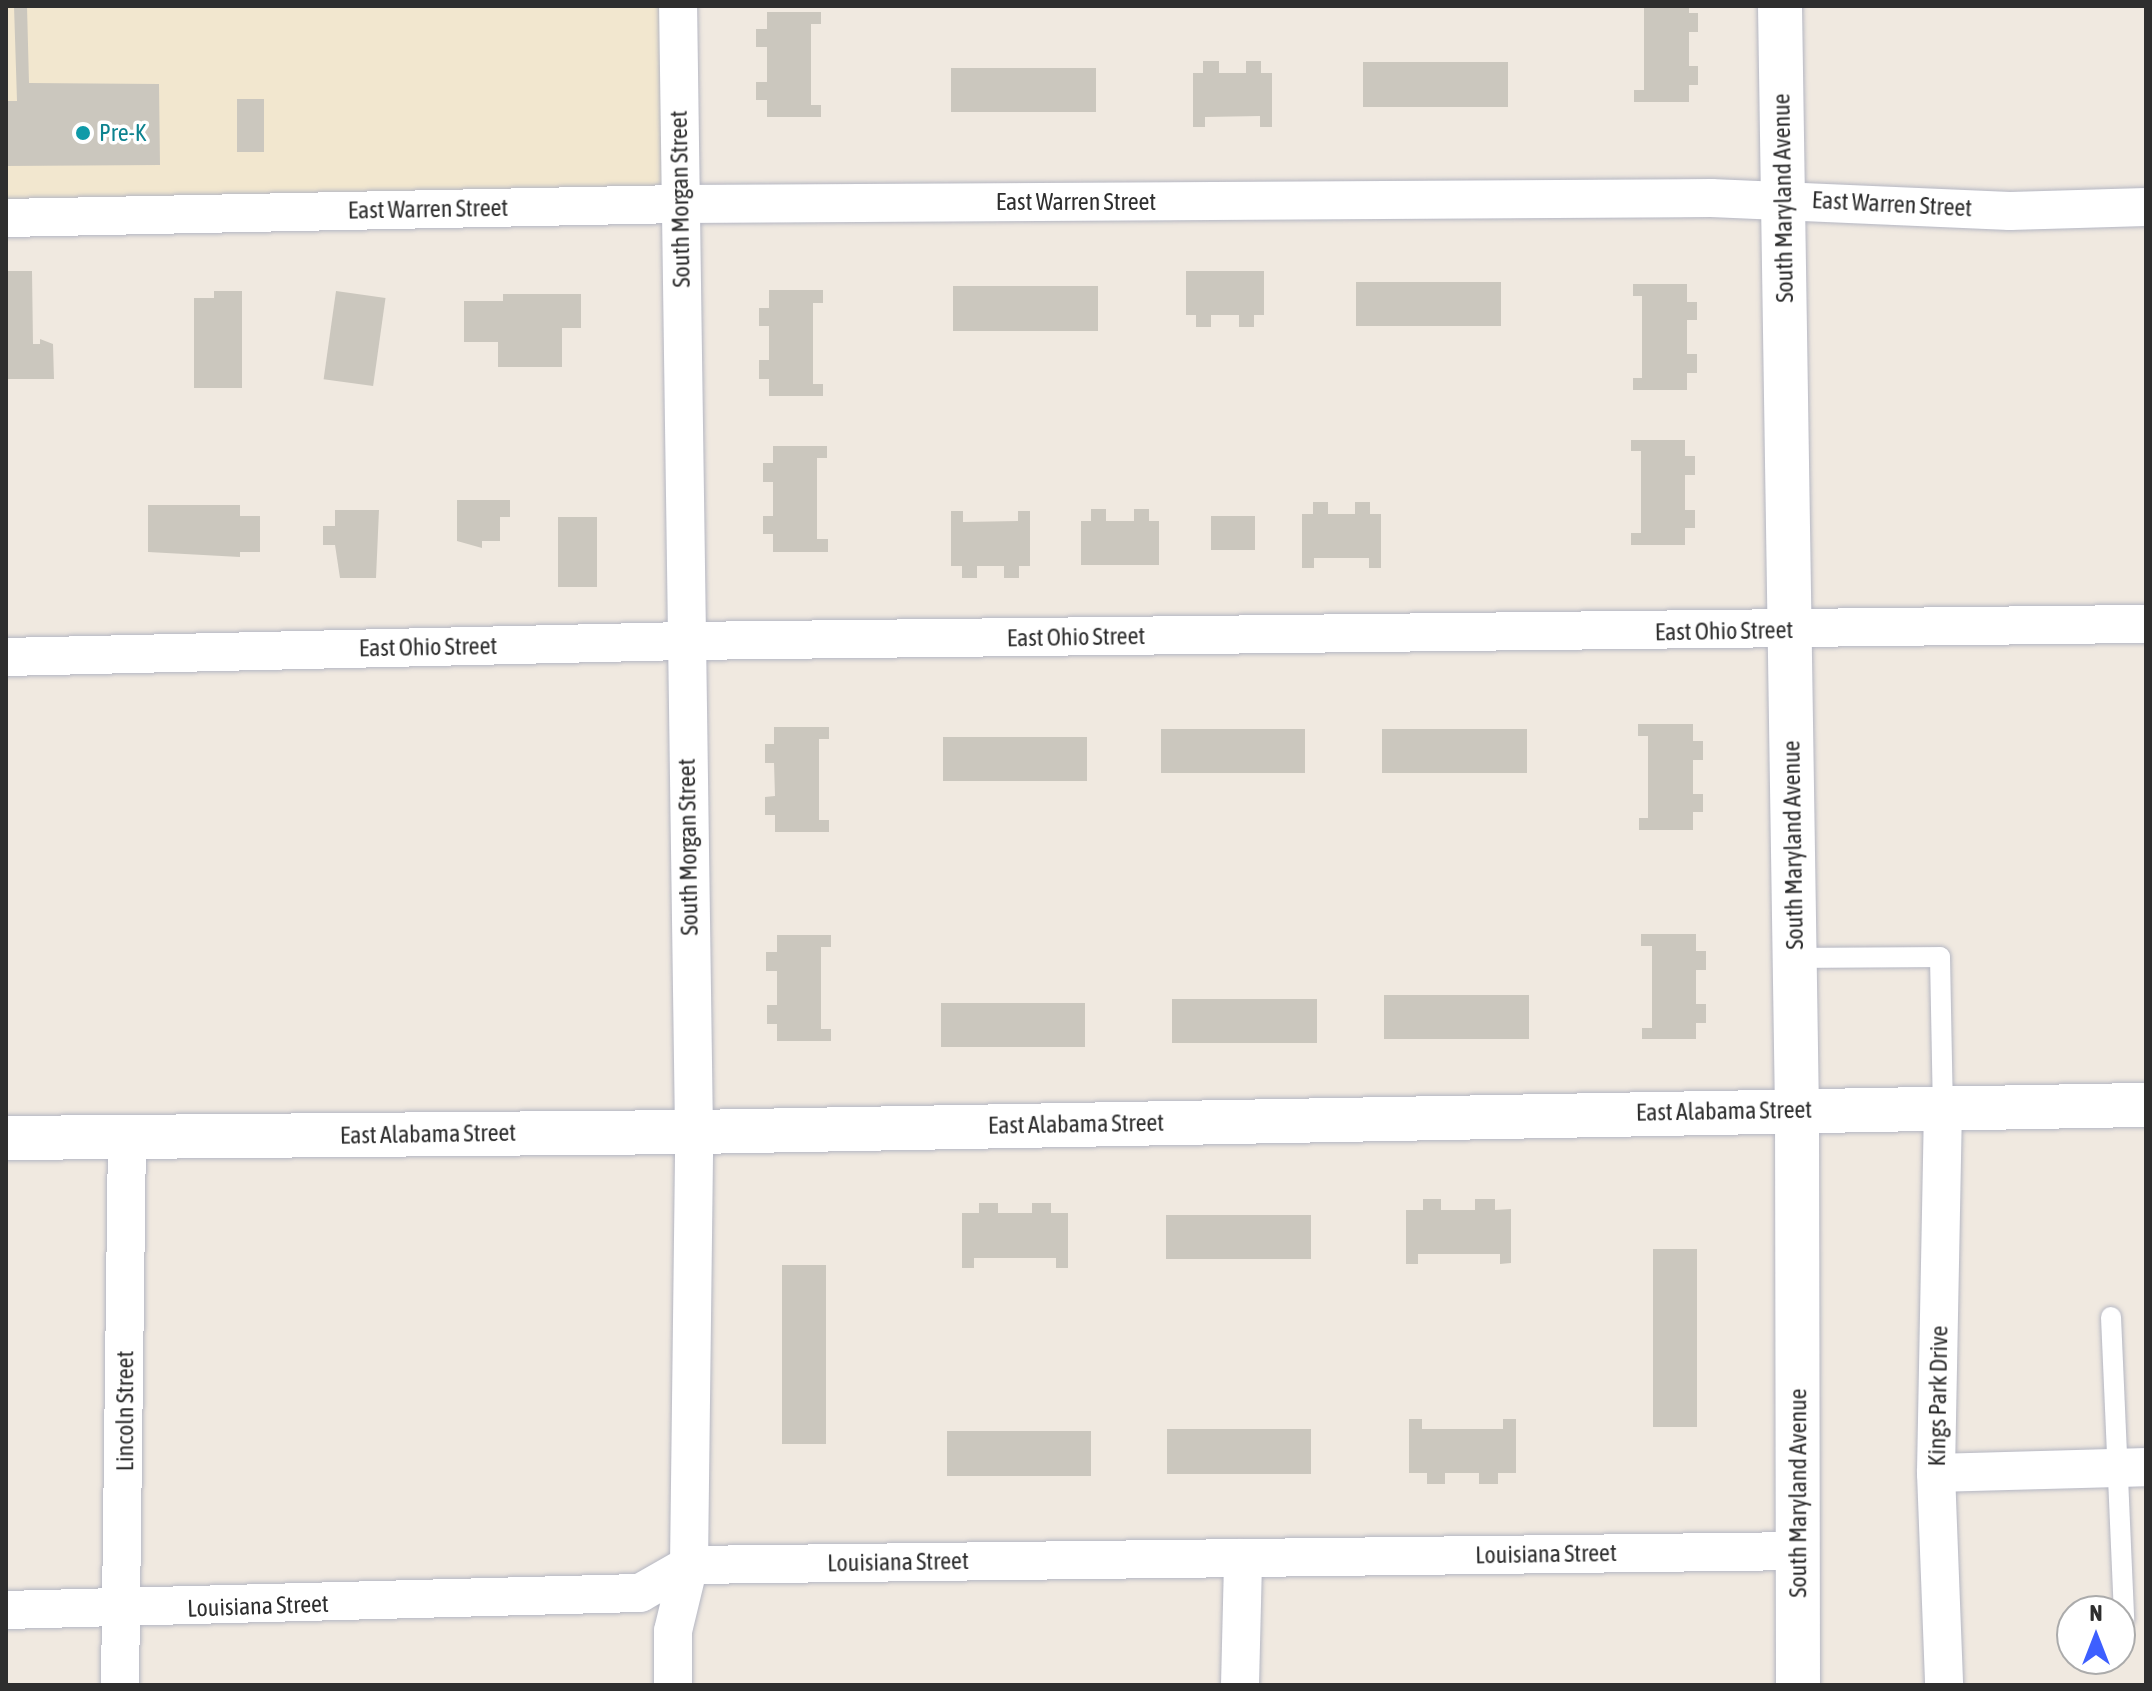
<!DOCTYPE html>
<style>
body{margin:0}
#map{position:relative;width:2152px;height:1691px;overflow:hidden;background:#f0e9e0;font-family:"Asap Condensed",sans-serif}
div>[style]{position:absolute}
.education>*{inset:0;background:#f2e7cf;transform-origin:0 0}
.building>*{inset:0;background:#cbc7be;transform-origin:0 0}
.roads{filter:drop-shadow(0 0 2px #b4b6c2) drop-shadow(0 0 2px #b4b6c2)}
.lane>*{height:20px;margin:-10px;padding:0 10px;transform-origin:10px;border-radius:10px;background:#fff}
.street>*{height:38px;margin:-19px;padding:0 19px;transform-origin:19px;border-radius:19px;background:#fff}
.secondary>*{height:44px;margin:-22px;padding:0 22px;transform-origin:22px;border-radius:22px;background:#fff}
.dots>*{width:22px;height:22px;translate:-50% -50%;box-sizing:border-box;border:4px solid #fff;border-radius:50%}
span{translate:-50% -50%;white-space:nowrap;text-align:center;line-height:1.15;-webkit-text-stroke:7px #fff;paint-order:stroke}
.culture-label{font-size:24px;color:#0d838f}
.left{translate:0 -50%;text-align:left}
.street-label{font-size:24px;color:#2e2e2e}
.frame{position:absolute;inset:0;border:8px solid #2e2e2e;pointer-events:none}
.north{position:absolute;left:2056px;top:1595px;width:80px;height:80px;box-sizing:border-box;background:#fff;border:2px solid #ababab;border-radius:50%;rotate:0deg;font-size:22px;font-weight:700;line-height:32px;text-align:center;color:#2e2e2e}
.north::after{content:'';display:block;margin:auto;width:28px;height:36px;background:#3d5fff;clip-path:polygon(50% 0,100% 100%,50% 72%,0 100%)}
</style>
<div id="map">
<div class="education">
<div style="left:6px;top:6px;width:672px;height:212px"></div>
</div>
<div class="building">
<div style="clip-path:polygon(14px 6px,27px 6px,29px 83px,159px 84px,160px 165px,6px 166px,6px 101px,17px 101px)"></div>
<div style="clip-path:polygon(1644px 6px,1689px 6px,1689px 13px,1698px 13px,1698px 32px,1689px 32px,1689px 66px,1698px 66px,1698px 85px,1689px 85px,1689px 102px,1634px 102px,1634px 90px,1644px 90px)"></div>
<div style="clip-path:polygon(767px 12px,821px 12px,821px 24px,811px 24px,811px 105px,821px 105px,821px 117px,767px 117px,767px 100px,756px 100px,756px 82px,767px 82px,767px 47px,756px 47px,756px 29px,767px 29px)"></div>
<div style="clip-path:polygon(1203px 61px,1219px 61px,1219px 73px,1246px 73px,1246px 61px,1261px 61px,1261px 73px,1272px 73px,1272px 127px,1260px 127px,1260px 116px,1205px 117px,1205px 127px,1193px 127px,1193px 73px,1203px 73px)"></div>
<div style="left:1363px;top:62px;width:145px;height:45px"></div>
<div style="left:951px;top:68px;width:145px;height:44px"></div>
<div style="left:237px;top:99px;width:27px;height:53px"></div>
<div style="clip-path:polygon(6px 271px,32px 271px,33px 344px,40px 344px,40px 339px,53px 344px,54px 379px,6px 379px)"></div>
<div style="clip-path:polygon(1186px 271px,1264px 271px,1264px 315px,1254px 315px,1254px 327px,1239px 327px,1239px 315px,1211px 315px,1211px 327px,1196px 327px,1196px 315px,1186px 315px)"></div>
<div style="left:1356px;top:282px;width:145px;height:44px"></div>
<div style="clip-path:polygon(1633px 284px,1687px 284px,1687px 302px,1697px 302px,1697px 320px,1687px 320px,1687px 354px,1697px 354px,1697px 373px,1687px 373px,1687px 390px,1633px 390px,1633px 378px,1642px 378px,1642px 296px,1633px 296px)"></div>
<div style="left:953px;top:286px;width:145px;height:45px"></div>
<div style="clip-path:polygon(769px 290px,823px 290px,823px 303px,813px 303px,813px 384px,823px 384px,823px 396px,769px 396px,769px 379px,759px 379px,759px 360px,769px 360px,769px 326px,759px 326px,759px 308px,769px 308px)"></div>
<div style="clip-path:polygon(214px 291px,242px 291px,242px 388px,194px 388px,194px 298px,214px 298px)"></div>
<div style="left:336px;top:291px;width:50px;height:89px;rotate:8deg"></div>
<div style="clip-path:polygon(503px 294px,581px 294px,581px 328px,562px 328px,562px 367px,498px 367px,498px 342px,464px 342px,464px 301px,503px 301px)"></div>
<div style="clip-path:polygon(1631px 440px,1685px 440px,1685px 456px,1695px 456px,1695px 475px,1685px 475px,1685px 510px,1695px 510px,1695px 528px,1685px 528px,1685px 545px,1631px 545px,1631px 533px,1641px 533px,1641px 451px,1631px 451px)"></div>
<div style="clip-path:polygon(773px 446px,827px 446px,827px 458px,817px 458px,817px 539px,828px 539px,828px 552px,773px 552px,773px 534px,763px 534px,763px 516px,773px 516px,773px 482px,763px 482px,763px 463px,773px 463px)"></div>
<div style="clip-path:polygon(457px 500px,510px 500px,510px 517px,500px 517px,500px 541px,482px 541px,482px 548px,457px 541px)"></div>
<div style="clip-path:polygon(1313px 502px,1328px 502px,1328px 514px,1355px 514px,1355px 502px,1370px 502px,1370px 514px,1381px 514px,1381px 568px,1369px 568px,1369px 558px,1314px 558px,1314px 568px,1302px 568px,1302px 514px,1313px 514px)"></div>
<div style="clip-path:polygon(148px 505px,240px 505px,240px 516px,260px 516px,260px 552px,240px 552px,240px 557px,148px 552px)"></div>
<div style="clip-path:polygon(1091px 509px,1106px 509px,1106px 521px,1134px 521px,1134px 509px,1149px 509px,1149px 521px,1159px 521px,1159px 565px,1081px 565px,1081px 521px,1091px 521px)"></div>
<div style="clip-path:polygon(335px 510px,379px 510px,376px 578px,340px 578px,335px 545px,323px 545px,323px 526px,335px 526px)"></div>
<div style="clip-path:polygon(951px 511px,963px 511px,963px 522px,1018px 521px,1018px 511px,1030px 511px,1030px 566px,1019px 566px,1019px 578px,1004px 578px,1004px 566px,977px 566px,977px 578px,962px 578px,962px 566px,951px 566px)"></div>
<div style="left:1211px;top:516px;width:44px;height:34px"></div>
<div style="left:558px;top:517px;width:39px;height:70px"></div>
<div style="clip-path:polygon(1638px 724px,1693px 724px,1693px 741px,1703px 741px,1703px 760px,1693px 760px,1693px 794px,1703px 794px,1703px 812px,1693px 812px,1693px 830px,1639px 830px,1639px 818px,1648px 818px,1648px 736px,1638px 736px)"></div>
<div style="clip-path:polygon(774px 727px,829px 727px,829px 739px,819px 739px,819px 820px,829px 820px,829px 832px,775px 832px,775px 815px,765px 815px,765px 797px,775px 796px,774px 763px,765px 763px,765px 744px,774px 744px)"></div>
<div style="left:1161px;top:729px;width:144px;height:44px"></div>
<div style="left:1382px;top:729px;width:145px;height:44px"></div>
<div style="left:943px;top:737px;width:144px;height:44px"></div>
<div style="clip-path:polygon(1641px 934px,1696px 934px,1696px 951px,1706px 951px,1706px 970px,1696px 970px,1696px 1004px,1706px 1004px,1706px 1023px,1696px 1023px,1696px 1039px,1642px 1039px,1642px 1028px,1652px 1028px,1652px 946px,1641px 946px)"></div>
<div style="clip-path:polygon(777px 935px,831px 935px,831px 947px,821px 947px,821px 1029px,831px 1029px,831px 1041px,777px 1041px,777px 1024px,767px 1024px,767px 1005px,777px 1005px,777px 971px,766px 971px,766px 952px,777px 952px)"></div>
<div style="left:1384px;top:995px;width:145px;height:44px"></div>
<div style="left:1172px;top:999px;width:145px;height:44px"></div>
<div style="left:941px;top:1003px;width:144px;height:44px"></div>
<div style="clip-path:polygon(1423px 1199px,1441px 1199px,1441px 1210px,1475px 1210px,1475px 1199px,1495px 1199px,1495px 1210px,1511px 1209px,1511px 1263px,1500px 1264px,1500px 1254px,1418px 1254px,1418px 1264px,1406px 1264px,1406px 1210px,1423px 1210px)"></div>
<div style="clip-path:polygon(979px 1203px,998px 1203px,998px 1213px,1032px 1213px,1032px 1203px,1051px 1203px,1051px 1213px,1068px 1213px,1068px 1268px,1056px 1268px,1056px 1258px,974px 1258px,974px 1268px,962px 1268px,962px 1213px,979px 1213px)"></div>
<div style="left:1166px;top:1215px;width:145px;height:44px"></div>
<div style="left:1653px;top:1249px;width:44px;height:178px"></div>
<div style="left:826px;top:1265px;width:179px;height:44px;rotate:90deg"></div>
<div style="clip-path:polygon(1409px 1419px,1422px 1419px,1422px 1429px,1503px 1429px,1503px 1419px,1516px 1419px,1516px 1473px,1498px 1473px,1498px 1484px,1479px 1484px,1479px 1473px,1445px 1473px,1445px 1484px,1427px 1484px,1427px 1473px,1409px 1473px)"></div>
<div style="left:1167px;top:1429px;width:144px;height:45px"></div>
<div style="left:947px;top:1431px;width:144px;height:45px"></div>
</div>
<div class="roads">
<div class="lane">
<div style="left:1795px;top:958px;width:145px;rotate:-0.4deg"></div>
<div style="left:1940px;top:957px;width:150px;rotate:88.9deg"></div>
<div style="left:2111px;top:1317px;width:302px;rotate:87.5deg"></div>
</div>
<div class="street">
<div style="left:6px;top:218px;width:675px;rotate:-1.19deg"></div>
<div style="left:681px;top:204px;width:1030px;rotate:-0.33deg"></div>
<div style="left:1711px;top:198px;width:299px;rotate:2.5deg"></div>
<div style="left:2010px;top:211px;width:136px;rotate:-1.7deg"></div>
<div style="left:6px;top:657px;width:678px;rotate:-1.35deg"></div>
<div style="left:684px;top:641px;width:1462px;rotate:-0.67deg"></div>
<div style="left:1943px;top:1107px;width:366px;rotate:91.1deg"></div>
<div style="left:1936px;top:1473px;width:212px;rotate:87.8deg"></div>
<div style="left:1936px;top:1473px;width:210px;rotate:-1.6deg"></div>
<div style="left:6px;top:1610px;width:634px;rotate:-1.54deg"></div>
<div style="left:640px;top:1593px;width:56px;rotate:-29.7deg"></div>
<div style="left:689px;top:1565px;width:1109px;rotate:-0.72deg"></div>
<div style="left:120px;top:1685px;width:548px;rotate:-89.27deg"></div>
<div style="left:673px;top:1685px;width:54px;rotate:-90deg"></div>
<div style="left:673px;top:1631px;width:68px;rotate:-76.4deg"></div>
<div style="left:689px;top:1565px;width:433px;rotate:-89.3deg"></div>
<div style="left:694px;top:1132px;width:1126px;rotate:-90.81deg"></div>
<div style="left:1240px;top:1685px;width:127px;rotate:-88.6deg"></div>
</div>
<div class="secondary">
<div style="left:1780px;top:6px;width:1103px;rotate:89.12deg"></div>
<div style="left:1797px;top:1109px;width:576px;rotate:89.9deg"></div>
<div style="left:6px;top:1138px;width:688px;rotate:-0.5deg"></div>
<div style="left:694px;top:1132px;width:1452px;rotate:-1.07deg"></div>
</div>
</div>
<div class="dots">
<div style="left:83px;top:133px;background:#0f9aa8"></div>
</div>
<div class="culture-label">
<span class="left" style="left:99px;top:133px">Pre-K</span>
</div>
<div class="street-label">
<span style="left:1783px;top:198px;rotate:-91deg">South Maryland Avenue</span>
<span style="left:680px;top:199px;rotate:-91deg">South Morgan Street</span>
<span style="left:1076px;top:202px">East Warren Street</span>
<span style="left:1892px;top:204px;rotate:3deg">East Warren Street</span>
<span style="left:428px;top:209px;rotate:-1deg">East Warren Street</span>
<span style="left:1724px;top:631px;rotate:-1deg">East Ohio Street</span>
<span style="left:1076px;top:637px;rotate:-1deg">East Ohio Street</span>
<span style="left:428px;top:647px;rotate:-1deg">East Ohio Street</span>
<span style="left:1793px;top:845px;rotate:-91deg">South Maryland Avenue</span>
<span style="left:688px;top:847px;rotate:-91deg">South Morgan Street</span>
<span style="left:1724px;top:1111px;rotate:-1deg">East Alabama Street</span>
<span style="left:1076px;top:1124px;rotate:-1deg">East Alabama Street</span>
<span style="left:428px;top:1134px;rotate:-1deg">East Alabama Street</span>
<span style="left:1938px;top:1396px;rotate:-89deg">Kings Park Drive</span>
<span style="left:125px;top:1411px;rotate:-90deg">Lincoln Street</span>
<span style="left:1798px;top:1493px;rotate:-90deg">South Maryland Avenue</span>
<span style="left:1546px;top:1554px;rotate:-1deg">Louisiana Street</span>
<span style="left:898px;top:1562px;rotate:-1deg">Louisiana Street</span>
<span style="left:258px;top:1606px;rotate:-2deg">Louisiana Street</span>
</div>
<div class="frame"></div>
<div class="north">N</div>
</div>
